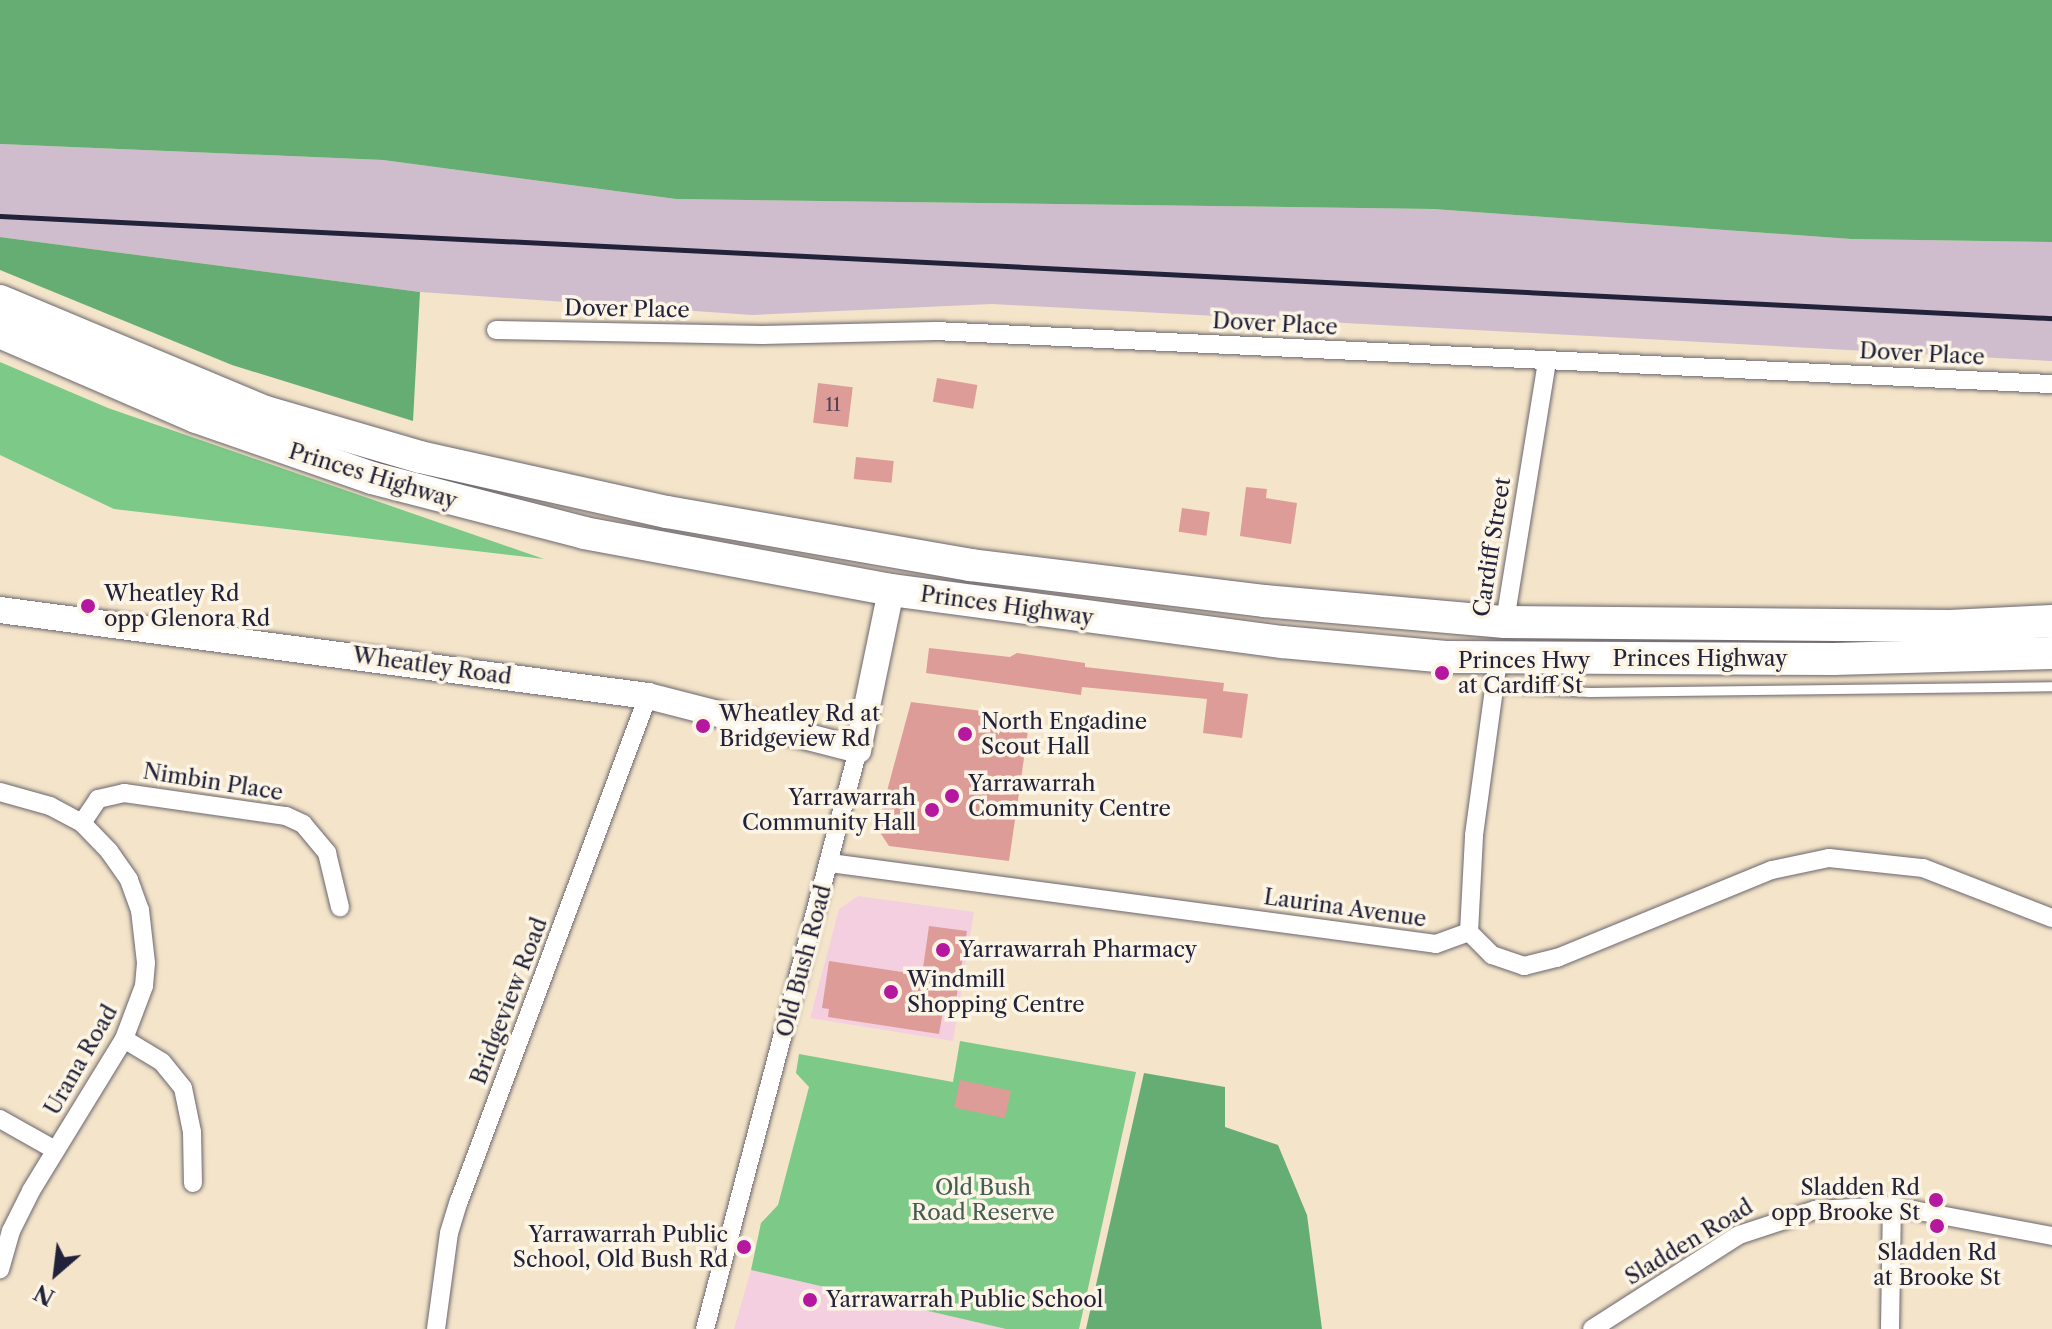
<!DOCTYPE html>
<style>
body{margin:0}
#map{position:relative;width:2052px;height:1329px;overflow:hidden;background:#f4e5ca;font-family:"Libre Caslon Text",serif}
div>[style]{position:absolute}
.built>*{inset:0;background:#f3cfdf}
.industrial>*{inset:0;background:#cfbdce}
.green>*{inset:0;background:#7dc988}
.forest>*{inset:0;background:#66ad74}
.building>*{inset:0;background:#de9c98;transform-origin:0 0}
.roads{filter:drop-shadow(0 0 2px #6c666d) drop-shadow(0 0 2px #6c666d)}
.lane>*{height:9px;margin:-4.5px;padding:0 4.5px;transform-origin:4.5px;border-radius:4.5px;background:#fff}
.street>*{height:18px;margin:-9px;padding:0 9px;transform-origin:9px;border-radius:9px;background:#fff}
.secondary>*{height:26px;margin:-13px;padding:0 13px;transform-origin:13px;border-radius:13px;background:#fff}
.highway>*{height:32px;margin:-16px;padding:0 16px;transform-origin:16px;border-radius:16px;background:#fff}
.rail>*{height:5px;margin:-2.5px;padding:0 2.5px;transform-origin:2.5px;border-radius:2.5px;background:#22223b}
.dots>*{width:22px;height:22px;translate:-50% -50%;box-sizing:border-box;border:4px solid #fcf5e5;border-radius:50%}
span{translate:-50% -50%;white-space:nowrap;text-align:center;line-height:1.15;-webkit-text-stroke:7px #fcf5e5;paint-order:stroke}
.number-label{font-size:18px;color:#514052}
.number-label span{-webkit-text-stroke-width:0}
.street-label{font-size:22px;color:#22223b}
.poi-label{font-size:22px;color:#22223b}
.left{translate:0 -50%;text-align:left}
.right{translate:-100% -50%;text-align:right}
.park-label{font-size:22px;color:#425c56}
.north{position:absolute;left:16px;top:1233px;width:80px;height:80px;-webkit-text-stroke:6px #fcf5e5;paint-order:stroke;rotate:208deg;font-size:22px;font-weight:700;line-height:32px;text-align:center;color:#22223b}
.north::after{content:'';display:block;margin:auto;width:28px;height:36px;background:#22223b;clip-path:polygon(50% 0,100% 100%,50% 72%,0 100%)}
</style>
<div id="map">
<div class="built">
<div style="clip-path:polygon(858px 896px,974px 912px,953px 1041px,810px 1018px,839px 909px)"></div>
<div style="clip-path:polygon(751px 1270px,1006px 1329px,734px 1329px)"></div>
</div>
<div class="industrial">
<div style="clip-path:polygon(0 144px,383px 160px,676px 199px,1433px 209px,1851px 239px,2052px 242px,2052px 361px,992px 304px,752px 315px,420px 292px,0 237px)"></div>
</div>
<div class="green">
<div style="clip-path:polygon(0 362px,108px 408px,544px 559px,114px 509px,0 455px)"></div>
<div style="clip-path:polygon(960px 1041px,1136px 1072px,1079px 1329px,1006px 1329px,751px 1270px,761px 1223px,778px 1205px,809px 1087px,796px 1073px,799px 1054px,953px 1082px)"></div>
</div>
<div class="forest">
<div style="clip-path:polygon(0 0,2052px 0,2052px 242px,1851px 239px,1433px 209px,676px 199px,383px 160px,0 144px)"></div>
<div style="clip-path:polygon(0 237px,420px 292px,413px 421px,232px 365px,0 270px)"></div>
<div style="clip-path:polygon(1144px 1073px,1225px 1087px,1225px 1127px,1278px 1145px,1307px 1215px,1322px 1329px,1086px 1329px)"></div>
</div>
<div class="building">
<div style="left:937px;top:378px;width:41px;height:24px;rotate:10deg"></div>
<div style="left:818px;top:383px;width:35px;height:40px;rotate:7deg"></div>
<div style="left:856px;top:457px;width:38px;height:22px;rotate:6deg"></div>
<div style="clip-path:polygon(1246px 487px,1267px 489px,1266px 498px,1297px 503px,1291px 544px,1240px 536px)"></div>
<div style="left:1182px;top:508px;width:28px;height:24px;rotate:8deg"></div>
<div style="clip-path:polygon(929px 648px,1010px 657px,1017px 653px,1085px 663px,1085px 667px,1224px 683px,1223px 691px,1248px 694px,1242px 738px,1203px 733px,1207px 699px,1082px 687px,1081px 695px,926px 673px)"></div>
<div style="clip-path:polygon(911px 702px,1030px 717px,1009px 861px,889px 846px,877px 828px)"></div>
<div style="clip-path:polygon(929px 926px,967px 931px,954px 1013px,943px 1011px,939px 1034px,828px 1017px,829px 1009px,822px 1008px,829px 961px,922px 975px)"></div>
<div style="left:960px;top:1080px;width:52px;height:28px;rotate:12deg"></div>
</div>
<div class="roads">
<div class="lane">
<div style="left:1494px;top:687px;width:96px;rotate:3deg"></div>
<div style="left:1590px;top:692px;width:462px;rotate:-0.7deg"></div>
</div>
<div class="street">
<div style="left:496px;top:330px;width:266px;rotate:1.1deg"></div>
<div style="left:762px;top:335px;width:173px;rotate:-1.3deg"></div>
<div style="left:935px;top:331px;width:1118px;rotate:2.72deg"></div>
<div style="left:1504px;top:627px;width:269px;rotate:-80.8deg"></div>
<div style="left:0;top:792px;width:52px;rotate:15.6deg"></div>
<div style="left:50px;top:806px;width:36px;rotate:28deg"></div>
<div style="left:82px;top:823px;width:39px;rotate:46deg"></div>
<div style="left:109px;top:851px;width:35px;rotate:55deg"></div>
<div style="left:129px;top:880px;width:32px;rotate:70deg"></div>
<div style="left:140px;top:910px;width:53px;rotate:83.5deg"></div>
<div style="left:146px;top:963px;width:23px;rotate:95deg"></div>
<div style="left:144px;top:986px;width:57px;rotate:110.7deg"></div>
<div style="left:124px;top:1039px;width:178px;rotate:121.5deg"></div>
<div style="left:31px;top:1191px;width:45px;rotate:116.6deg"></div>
<div style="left:11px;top:1231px;width:40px;rotate:106deg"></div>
<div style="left:82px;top:823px;width:29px;rotate:-56deg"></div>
<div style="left:98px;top:799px;width:27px;rotate:-13deg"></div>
<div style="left:124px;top:793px;width:164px;rotate:8.1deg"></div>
<div style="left:286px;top:816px;width:19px;rotate:25deg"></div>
<div style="left:303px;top:824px;width:38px;rotate:50deg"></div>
<div style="left:327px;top:853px;width:56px;rotate:76.5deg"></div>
<div style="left:830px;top:863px;width:611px;rotate:7.61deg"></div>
<div style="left:1436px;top:944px;width:35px;rotate:-20deg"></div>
<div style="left:1469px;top:932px;width:33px;rotate:45deg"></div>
<div style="left:1492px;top:955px;width:34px;rotate:19deg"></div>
<div style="left:1524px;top:966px;width:34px;rotate:-14deg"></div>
<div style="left:1557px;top:958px;width:232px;rotate:-22.3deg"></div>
<div style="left:1772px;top:870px;width:58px;rotate:-11.9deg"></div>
<div style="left:1829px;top:858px;width:95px;rotate:6.1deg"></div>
<div style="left:1923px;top:868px;width:138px;rotate:21.2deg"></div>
<div style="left:1469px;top:932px;width:97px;rotate:-87deg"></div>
<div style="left:1474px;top:835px;width:185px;rotate:-82.2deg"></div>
<div style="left:124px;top:1039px;width:44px;rotate:31.2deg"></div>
<div style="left:162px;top:1062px;width:33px;rotate:51deg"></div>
<div style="left:183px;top:1088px;width:45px;rotate:78.4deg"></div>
<div style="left:192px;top:1132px;width:51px;rotate:88.9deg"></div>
<div style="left:0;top:1119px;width:63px;rotate:29.4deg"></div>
<div style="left:436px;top:1329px;width:97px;rotate:-82.3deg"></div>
<div style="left:449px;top:1233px;width:34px;rotate:-73deg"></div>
<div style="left:459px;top:1201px;width:539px;rotate:-69.48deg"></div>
<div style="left:705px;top:1329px;width:599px;rotate:-75.2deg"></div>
<div style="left:1592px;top:1329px;width:174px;rotate:-32.6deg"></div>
<div style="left:1739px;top:1235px;width:80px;rotate:-18.2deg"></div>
<div style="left:1815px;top:1210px;width:77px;rotate:-3deg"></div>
<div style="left:1892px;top:1206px;width:163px;rotate:10.6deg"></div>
<div style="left:1890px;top:1329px;width:123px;rotate:-89.1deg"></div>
</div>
<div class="secondary">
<div style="left:0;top:610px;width:654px;rotate:7.56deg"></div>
<div style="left:648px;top:696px;width:217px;rotate:14.4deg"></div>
<div style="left:858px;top:750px;width:163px;rotate:-78.3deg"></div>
</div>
<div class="highway">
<div style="left:0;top:301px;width:288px;rotate:22.7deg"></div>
<div style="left:266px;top:412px;width:160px;rotate:16.3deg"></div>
<div style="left:420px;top:457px;width:253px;rotate:12.6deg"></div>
<div style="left:667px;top:512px;width:309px;rotate:9.9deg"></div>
<div style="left:971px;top:565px;width:295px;rotate:7deg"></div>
<div style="left:1264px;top:601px;width:242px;rotate:5deg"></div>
<div style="left:1505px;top:622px;width:445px;rotate:0.5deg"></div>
<div style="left:1950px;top:626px;width:102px;rotate:-2.8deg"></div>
<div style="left:0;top:332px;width:214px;rotate:23.4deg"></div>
<div style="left:196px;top:417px;width:186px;rotate:19.1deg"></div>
<div style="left:372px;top:478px;width:219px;rotate:14.5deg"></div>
<div style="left:584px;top:533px;width:312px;rotate:10.5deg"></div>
<div style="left:891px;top:590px;width:394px;rotate:7.6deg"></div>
<div style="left:1282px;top:642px;width:167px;rotate:5.2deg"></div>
<div style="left:1448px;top:657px;width:385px;rotate:0.3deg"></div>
<div style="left:1833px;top:659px;width:219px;rotate:-1.6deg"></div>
</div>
</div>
<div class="rail">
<div style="left:0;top:216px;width:2055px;rotate:2.85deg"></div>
</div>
<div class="dots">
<div style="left:88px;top:606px;background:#b5179e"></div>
<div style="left:1442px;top:673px;background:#b5179e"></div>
<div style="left:703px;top:726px;background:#b5179e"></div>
<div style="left:965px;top:734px;background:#b5179e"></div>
<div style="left:952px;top:796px;background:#b5179e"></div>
<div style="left:932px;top:810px;background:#b5179e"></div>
<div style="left:943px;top:950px;background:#b5179e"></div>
<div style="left:891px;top:992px;background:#b5179e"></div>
<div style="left:1936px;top:1200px;background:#b5179e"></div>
<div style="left:1937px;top:1226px;background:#b5179e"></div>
<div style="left:744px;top:1247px;background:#b5179e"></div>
<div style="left:810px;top:1300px;background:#b5179e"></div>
</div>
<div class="number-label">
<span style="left:833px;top:405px">11</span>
</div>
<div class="street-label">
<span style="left:627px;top:309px;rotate:1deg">Dover Place</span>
<span style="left:1275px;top:324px;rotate:3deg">Dover Place</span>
<span style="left:1922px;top:354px;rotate:3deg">Dover Place</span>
<span style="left:373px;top:476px;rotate:17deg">Princes Highway</span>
<span style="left:1492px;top:547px;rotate:-81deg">Cardiff Street</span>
<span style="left:1007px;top:606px;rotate:8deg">Princes Highway</span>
<span style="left:1700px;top:659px">Princes Highway</span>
<span style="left:432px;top:666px;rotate:8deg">Wheatley Road</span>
<span style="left:213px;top:782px;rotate:9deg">Nimbin Place</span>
<span style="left:1345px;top:908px;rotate:8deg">Laurina Avenue</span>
<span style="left:804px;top:961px;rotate:-75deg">Old Bush Road</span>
<span style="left:509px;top:1001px;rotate:-69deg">Bridgeview Road</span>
<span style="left:81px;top:1060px;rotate:-60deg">Urana Road</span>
<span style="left:1689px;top:1242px;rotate:-31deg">Sladden Road</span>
</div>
<div class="poi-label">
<span class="left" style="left:104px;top:606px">Wheatley Rd<br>opp Glenora Rd</span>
<span class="left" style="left:1458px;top:673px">Princes Hwy<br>at Cardiff St</span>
<span class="left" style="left:719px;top:726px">Wheatley Rd at<br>Bridgeview Rd</span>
<span class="left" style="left:981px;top:734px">North Engadine<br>Scout Hall</span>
<span class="left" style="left:968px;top:796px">Yarrawarrah<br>Community Centre</span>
<span class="right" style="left:916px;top:810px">Yarrawarrah<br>Community Hall</span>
<span class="left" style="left:959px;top:950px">Yarrawarrah Pharmacy</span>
<span class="left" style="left:907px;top:992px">Windmill<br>Shopping Centre</span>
<span class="right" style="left:1920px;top:1200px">Sladden Rd<br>opp Brooke St</span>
<span class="right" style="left:728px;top:1247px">Yarrawarrah Public<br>School, Old Bush Rd</span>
<span style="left:1937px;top:1265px">Sladden Rd<br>at Brooke St</span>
<span class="left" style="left:826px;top:1300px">Yarrawarrah Public School</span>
</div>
<div class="park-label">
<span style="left:983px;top:1200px">Old Bush<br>Road Reserve</span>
</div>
<div class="north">N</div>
</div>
